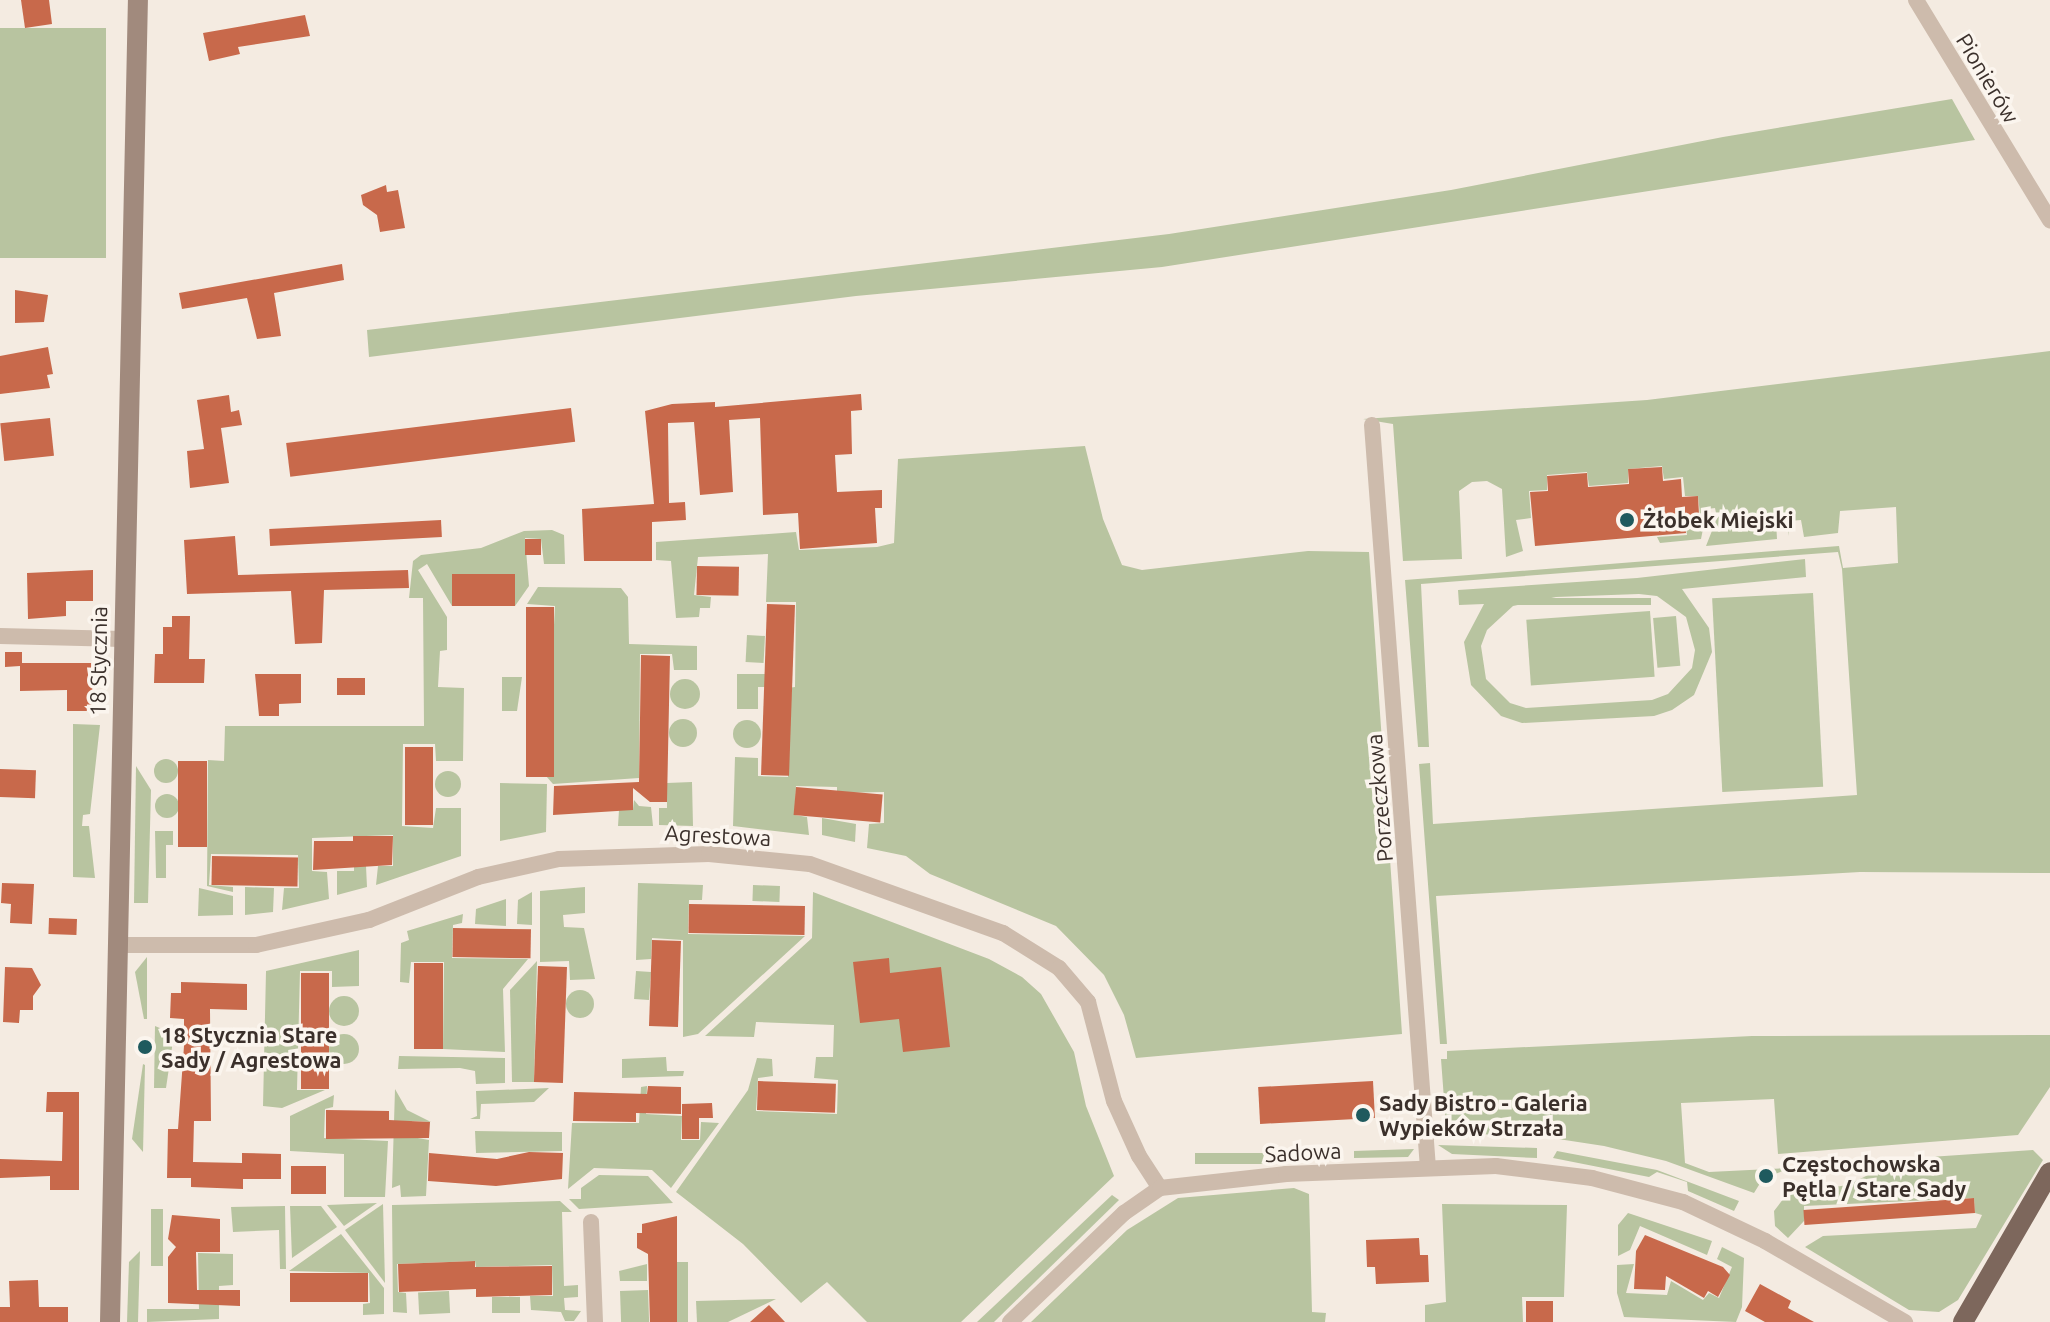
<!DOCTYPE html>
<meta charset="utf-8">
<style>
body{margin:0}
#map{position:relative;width:2050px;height:1322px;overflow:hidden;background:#f4ebe1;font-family:Ubuntu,sans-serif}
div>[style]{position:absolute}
.green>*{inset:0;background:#b8c4a0;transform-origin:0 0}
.round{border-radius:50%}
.building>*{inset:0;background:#c8694b;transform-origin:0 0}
.street>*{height:16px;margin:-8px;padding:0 8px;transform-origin:8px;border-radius:8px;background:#cdbbac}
.secondary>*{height:20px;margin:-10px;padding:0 10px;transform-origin:10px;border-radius:10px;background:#a18a7d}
.primary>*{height:20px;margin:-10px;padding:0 10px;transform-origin:10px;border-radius:10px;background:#7d675c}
.dots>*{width:22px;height:22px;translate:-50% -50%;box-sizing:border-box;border:4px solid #fbf5ee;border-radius:50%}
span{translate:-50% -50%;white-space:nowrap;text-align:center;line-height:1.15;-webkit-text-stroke:7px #fbf5ee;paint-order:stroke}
.street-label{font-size:22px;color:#3b302b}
.poi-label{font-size:22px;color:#3b302b;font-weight:700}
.left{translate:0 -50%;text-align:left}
</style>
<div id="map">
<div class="green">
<div style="left:106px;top:28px;width:230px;height:107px;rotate:90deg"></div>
<div style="clip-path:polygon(1952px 99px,1975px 140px,1162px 267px,856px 296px,369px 357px,367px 330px,1169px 234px,1451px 190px,1723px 137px)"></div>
<div style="clip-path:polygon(2050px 351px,2050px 873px,1860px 872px,1436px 896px,1447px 1044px,1440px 1044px,1419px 764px,1430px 763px,1433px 824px,1857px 795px,1842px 569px,1838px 552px,1421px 584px,1429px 747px,1418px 747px,1405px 580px,1839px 546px,1843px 568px,1898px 563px,1896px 507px,1840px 511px,1838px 533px,1804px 537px,1801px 520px,1789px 521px,1789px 536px,1787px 520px,1776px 521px,1777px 539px,1706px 546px,1717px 518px,1715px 508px,1707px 509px,1701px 539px,1660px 543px,1657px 537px,1687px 535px,1685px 516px,1700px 514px,1698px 496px,1685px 496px,1683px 477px,1664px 479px,1662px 466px,1628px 469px,1628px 483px,1589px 486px,1587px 472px,1547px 475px,1547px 490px,1529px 491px,1531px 518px,1516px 520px,1523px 551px,1506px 557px,1502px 489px,1487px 481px,1472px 482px,1459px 491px,1462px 559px,1403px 561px,1393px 424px,1363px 419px,1647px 400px)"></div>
<div style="clip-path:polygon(1085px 446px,1103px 519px,1122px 565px,1142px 570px,1308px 551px,1369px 552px,1402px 1034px,1136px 1058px,1124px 1015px,1104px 975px,1056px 926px,930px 874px,906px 856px,867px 848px,869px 824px,884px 823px,884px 792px,837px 793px,837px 787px,796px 786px,795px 815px,807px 817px,809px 835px,733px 826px,735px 757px,758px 758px,758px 776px,788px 777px,788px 688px,795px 687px,796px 602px,766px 602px,768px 554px,698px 557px,694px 595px,711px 597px,710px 608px,700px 608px,699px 617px,676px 618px,671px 561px,656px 560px,656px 542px,796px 532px,799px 550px,877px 547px,894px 543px,898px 459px)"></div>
<div style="clip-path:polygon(552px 530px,564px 535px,565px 564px,544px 564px,541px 539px,525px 538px,529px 586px,515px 606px,514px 574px,452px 574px,452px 606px,427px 564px,418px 570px,447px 617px,447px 650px,440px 651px,438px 687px,464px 688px,463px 761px,436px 761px,435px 744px,403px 744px,402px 826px,433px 828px,436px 808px,461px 808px,461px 856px,376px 885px,378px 866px,393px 866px,393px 835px,312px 838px,312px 871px,327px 872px,329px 899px,282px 910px,284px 888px,299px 888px,298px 855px,211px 854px,209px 885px,233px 887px,233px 892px,207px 886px,208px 760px,224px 761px,225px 726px,424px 726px,423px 598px,409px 598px,413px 561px,421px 555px,481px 548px,524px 531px)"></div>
<div style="clip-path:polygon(evenodd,1805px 559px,1806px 577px,1682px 589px,1709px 628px,1712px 652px,1694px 695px,1672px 710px,1654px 716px,1522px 723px,1501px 716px,1471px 685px,1464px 642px,1484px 604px,1459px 605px,1458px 590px,1637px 578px,1805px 559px,1639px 594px,1657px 596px,1686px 617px,1695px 650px,1692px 668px,1668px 694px,1652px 700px,1526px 708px,1510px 703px,1486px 679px,1481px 646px,1487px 630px,1513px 606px,1556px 597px,1639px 594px)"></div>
<div style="clip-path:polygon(538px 587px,621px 588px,628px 597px,629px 644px,697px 646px,697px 670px,674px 670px,672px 654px,640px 654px,639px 778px,553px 784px,546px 776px,555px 606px,527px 604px)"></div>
<div style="left:1813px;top:593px;width:194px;height:101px;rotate:87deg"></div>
<div style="left:1651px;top:598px;width:7px;height:136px;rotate:90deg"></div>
<div style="left:1650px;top:611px;width:66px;height:124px;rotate:86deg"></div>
<div style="left:1676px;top:616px;width:50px;height:23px;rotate:85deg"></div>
<div style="left:747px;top:635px;width:18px;height:27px;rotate:3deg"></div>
<div style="clip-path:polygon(737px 674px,765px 674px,765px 687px,758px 687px,758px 709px,737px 709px)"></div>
<div style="clip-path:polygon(502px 677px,522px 677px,517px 711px,502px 711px)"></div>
<div class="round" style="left:670px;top:679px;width:30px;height:30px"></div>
<div class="round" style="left:669px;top:719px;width:28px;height:28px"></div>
<div class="round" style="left:733px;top:720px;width:28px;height:28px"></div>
<div style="clip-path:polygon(73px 724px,100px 725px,90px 814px,83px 815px,82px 826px,89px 826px,95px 878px,73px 877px)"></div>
<div class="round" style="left:154px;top:759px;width:24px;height:24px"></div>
<div style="clip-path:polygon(136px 766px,151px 790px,148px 903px,134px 903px)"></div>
<div class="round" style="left:435px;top:771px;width:26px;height:26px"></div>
<div style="clip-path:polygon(692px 782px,693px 826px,659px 825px,659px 808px,667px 808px,667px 783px)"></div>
<div style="clip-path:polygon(500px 783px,547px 784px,546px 832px,500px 841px)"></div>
<div class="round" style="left:155px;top:794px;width:24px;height:24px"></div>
<div style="clip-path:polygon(634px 800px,639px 806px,651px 807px,653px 826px,618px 826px,619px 810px,633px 809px)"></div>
<div style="clip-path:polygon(822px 818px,856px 824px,855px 842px,822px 835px)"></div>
<div style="clip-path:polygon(155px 831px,173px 831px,173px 845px,166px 845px,166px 878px,156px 878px)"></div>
<div style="clip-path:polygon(354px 866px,366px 866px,367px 887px,337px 895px,337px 871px,354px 871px)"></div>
<div style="clip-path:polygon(638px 883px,703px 885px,702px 900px,689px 900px,688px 934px,805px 936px,698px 1034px,683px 1037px,683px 940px,652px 938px,651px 959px,636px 960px)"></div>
<div style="left:753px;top:885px;width:27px;height:16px;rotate:2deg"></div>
<div style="clip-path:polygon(245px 887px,274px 888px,273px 912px,245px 915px)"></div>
<div style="clip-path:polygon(585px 887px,585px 913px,563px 915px,564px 927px,584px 928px,595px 979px,570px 980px,569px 961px,540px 962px,540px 891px)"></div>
<div style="clip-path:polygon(199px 888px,233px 896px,233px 915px,198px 916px)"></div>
<div style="clip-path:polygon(532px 892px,532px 925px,517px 924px,518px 900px)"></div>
<div style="clip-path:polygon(813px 892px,989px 959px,1022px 977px,1041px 994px,1074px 1052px,1086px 1106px,1114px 1176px,961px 1322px,867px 1322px,827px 1282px,801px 1303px,743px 1244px,676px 1192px,748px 1090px,757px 1058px,772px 1059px,773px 1076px,758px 1078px,756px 1111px,837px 1114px,838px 1080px,814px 1078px,816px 1057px,833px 1057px,834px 1025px,756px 1022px,754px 1037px,705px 1036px,812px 938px)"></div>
<div style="clip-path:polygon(506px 899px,506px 926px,475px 924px,476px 909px)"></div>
<div style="clip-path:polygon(463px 914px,462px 923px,453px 925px,452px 958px,528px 959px,503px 989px,505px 1052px,443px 1049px,444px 962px,411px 962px,409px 983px,400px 982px,401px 943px,409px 940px,407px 931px)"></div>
<div style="clip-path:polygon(359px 950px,359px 986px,332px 987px,332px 971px,300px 971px,297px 1090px,325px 1090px,282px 1108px,263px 1106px,266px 971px)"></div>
<div style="clip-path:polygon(147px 957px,147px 1019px,144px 1019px,135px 972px)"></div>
<div style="clip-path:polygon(537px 961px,534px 1082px,512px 1082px,510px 990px)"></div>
<div style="left:636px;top:971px;width:15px;height:28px;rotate:4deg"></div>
<div class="round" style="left:566px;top:990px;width:28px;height:28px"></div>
<div class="round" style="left:329px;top:996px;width:30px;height:30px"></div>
<div style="clip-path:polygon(155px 1026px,174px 1034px,166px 1088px,154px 1088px)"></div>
<div class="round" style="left:329px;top:1034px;width:30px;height:30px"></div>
<div style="clip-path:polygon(2050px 1035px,2050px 1087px,2018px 1135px,1778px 1154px,1774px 1099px,1681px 1103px,1685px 1163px,1709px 1172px,1789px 1168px,1771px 1176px,1767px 1172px,1754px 1193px,1666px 1161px,1604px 1146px,1532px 1135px,1454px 1134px,1446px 1126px,1441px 1059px,1447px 1059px,1447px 1051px,1752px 1036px)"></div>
<div style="clip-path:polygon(399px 1056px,505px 1058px,505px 1083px,476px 1084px,475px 1071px,460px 1068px,398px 1069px)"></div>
<div style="clip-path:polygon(666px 1057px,667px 1071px,684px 1071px,683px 1076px,622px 1078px,622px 1059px)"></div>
<div style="clip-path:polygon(143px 1064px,145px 1065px,143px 1152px,132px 1139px)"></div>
<div style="clip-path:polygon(647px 1086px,646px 1114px,682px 1116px,681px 1140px,700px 1140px,701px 1122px,719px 1123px,671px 1188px,652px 1170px,594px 1168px,568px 1189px,572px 1123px,639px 1123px,641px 1087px)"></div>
<div style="clip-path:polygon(549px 1088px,534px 1102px,481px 1104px,480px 1119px,470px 1119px,477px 1116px,476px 1091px)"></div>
<div style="clip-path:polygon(395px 1089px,407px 1110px,431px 1122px,412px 1121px,412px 1137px,429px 1140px,426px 1196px,401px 1197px,400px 1185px,392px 1188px)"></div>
<div style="clip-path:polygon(334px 1095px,333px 1107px,325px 1109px,324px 1138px,388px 1141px,385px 1197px,344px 1197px,344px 1154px,290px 1151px,290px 1116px)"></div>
<div style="clip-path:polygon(475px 1131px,562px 1132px,562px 1151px,476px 1153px)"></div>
<div style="clip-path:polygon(1438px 1145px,1537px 1148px,1537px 1158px,1452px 1154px)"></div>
<div style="clip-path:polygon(1414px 1149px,1408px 1157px,1354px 1158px,1354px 1151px)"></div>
<div style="clip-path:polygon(2033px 1150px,2043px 1160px,1958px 1300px,1939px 1312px,1909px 1310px,1805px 1247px,1823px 1236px,1976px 1228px,1982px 1215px,1975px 1213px,1974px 1198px,1804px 1206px,1804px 1221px,1788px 1238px,1775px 1226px,1774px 1211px,1787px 1194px,1848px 1185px,1900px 1159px)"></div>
<div style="clip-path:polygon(1557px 1151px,1657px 1170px,1739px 1201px,1734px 1211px,1688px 1191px,1687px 1182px,1657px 1172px,1649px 1177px,1553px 1158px)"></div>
<div style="left:1267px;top:1153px;width:11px;height:72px;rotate:90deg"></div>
<div style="clip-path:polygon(599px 1175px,648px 1176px,673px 1203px,579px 1209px,569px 1199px,581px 1199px,581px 1188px)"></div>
<div style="clip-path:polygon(1294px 1188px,1309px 1194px,1312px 1312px,1326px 1313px,1325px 1322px,1031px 1322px,1127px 1230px,1178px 1198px)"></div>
<div style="clip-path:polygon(1112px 1195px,1119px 1200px,994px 1322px,977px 1322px)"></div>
<div style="clip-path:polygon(560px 1201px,572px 1212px,562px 1212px,564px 1286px,578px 1285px,578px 1297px,564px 1298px,565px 1310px,581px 1311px,574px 1321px,565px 1321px,561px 1312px,531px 1310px,530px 1296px,553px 1296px,552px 1265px,476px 1267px,475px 1261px,397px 1264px,398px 1292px,406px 1293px,407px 1313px,393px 1312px,392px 1205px)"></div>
<div style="clip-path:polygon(377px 1203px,344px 1226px,327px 1205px)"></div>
<div style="clip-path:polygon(383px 1204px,385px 1283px,345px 1230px)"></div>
<div style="clip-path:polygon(1442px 1204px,1567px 1205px,1564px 1297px,1522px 1297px,1523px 1322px,1425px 1322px,1425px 1305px,1446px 1302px)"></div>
<div style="clip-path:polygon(285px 1206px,286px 1269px,280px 1269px,279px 1230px,233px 1232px,231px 1207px)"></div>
<div style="clip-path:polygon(290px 1206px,321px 1206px,337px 1227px,292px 1258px)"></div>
<div style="left:151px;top:1209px;width:12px;height:57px"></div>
<div style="clip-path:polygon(1628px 1213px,1712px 1241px,1707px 1255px,1640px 1226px,1630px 1250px,1618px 1256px,1618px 1225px)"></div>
<div style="clip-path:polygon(341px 1234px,384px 1288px,384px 1314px,363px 1315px,363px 1304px,370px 1303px,369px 1273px,289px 1271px)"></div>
<div style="clip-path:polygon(1722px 1247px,1744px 1258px,1742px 1307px,1736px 1322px,1624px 1317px,1617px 1293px,1617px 1265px,1634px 1264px,1626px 1293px,1667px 1295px,1671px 1281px,1703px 1300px,1709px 1293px,1719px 1298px,1732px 1267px,1717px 1259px)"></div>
<div style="clip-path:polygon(140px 1251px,138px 1322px,127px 1322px,129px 1262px)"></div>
<div style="clip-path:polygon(198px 1253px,233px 1254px,233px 1285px,219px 1286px,219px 1319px,147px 1322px,147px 1309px,199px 1309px)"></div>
<div style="left:676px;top:1262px;width:12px;height:60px"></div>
<div style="clip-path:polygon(647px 1264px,647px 1281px,620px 1281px,619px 1271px)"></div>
<div style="left:648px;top:1290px;width:32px;height:28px;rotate:88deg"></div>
<div style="left:449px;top:1291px;width:22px;height:31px;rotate:87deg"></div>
<div style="left:492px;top:1297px;width:28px;height:16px"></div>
<div style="clip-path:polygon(776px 1299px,728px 1322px,697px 1322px,696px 1301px)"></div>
</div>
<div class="building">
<div style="clip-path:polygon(21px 0,49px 0,52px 24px,25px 28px)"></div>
<div style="clip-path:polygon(305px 15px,310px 36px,238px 47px,240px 54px,209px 61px,203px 33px)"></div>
<div style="clip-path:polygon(386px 185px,387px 192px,398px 190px,405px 228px,380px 232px,377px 215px,363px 205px,361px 195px)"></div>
<div style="clip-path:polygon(342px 264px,344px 280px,274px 293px,281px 336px,257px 339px,247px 298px,182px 309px,179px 293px)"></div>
<div style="clip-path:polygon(15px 290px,48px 295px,44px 322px,15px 323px)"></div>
<div style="clip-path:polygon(48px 347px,53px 374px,47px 375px,50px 388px,0 394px,0 356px)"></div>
<div style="clip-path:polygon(861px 394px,862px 410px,851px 411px,852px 454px,835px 455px,837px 492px,882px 490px,882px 508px,875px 508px,877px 543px,800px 549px,798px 513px,763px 515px,760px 418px,729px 420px,733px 492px,700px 495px,694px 422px,668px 423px,669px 503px,685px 502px,686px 520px,652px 522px,652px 561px,584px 561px,582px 509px,654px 504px,645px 411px,672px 404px,715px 402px,715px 407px)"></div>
<div style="clip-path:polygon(229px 395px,231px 412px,239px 410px,242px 425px,221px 428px,229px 483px,190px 488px,187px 451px,204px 449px,197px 400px)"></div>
<div style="left:571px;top:408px;width:34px;height:287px;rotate:83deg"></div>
<div style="left:50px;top:418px;width:38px;height:50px;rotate:84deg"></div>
<div style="clip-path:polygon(1662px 467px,1663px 481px,1681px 479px,1682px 497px,1698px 496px,1699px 514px,1684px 516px,1686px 533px,1535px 546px,1530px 492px,1548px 491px,1547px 476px,1587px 473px,1588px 487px,1629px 484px,1628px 469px)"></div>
<div style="left:441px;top:520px;width:17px;height:172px;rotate:87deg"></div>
<div style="clip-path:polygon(235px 536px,238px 575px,408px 570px,409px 588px,324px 590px,322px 643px,295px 644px,291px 591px,187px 594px,184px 540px)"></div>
<div style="left:525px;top:539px;width:16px;height:16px"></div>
<div style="left:697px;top:566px;width:42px;height:29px;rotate:1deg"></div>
<div style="clip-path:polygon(93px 570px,93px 601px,66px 601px,66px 616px,28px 619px,27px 573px)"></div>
<div style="left:452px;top:574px;width:63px;height:32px"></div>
<div style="left:767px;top:604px;width:28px;height:171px;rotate:2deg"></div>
<div style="left:526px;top:607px;width:28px;height:170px"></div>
<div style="clip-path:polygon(172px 616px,190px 616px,189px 659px,205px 659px,204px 683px,154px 683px,155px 654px,163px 654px,163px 627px,172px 627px)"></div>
<div style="clip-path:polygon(5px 652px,22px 652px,22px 663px,93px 663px,92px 711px,67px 711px,67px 690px,20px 691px,20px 666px,5px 667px)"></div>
<div style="clip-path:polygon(641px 655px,670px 656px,667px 802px,650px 802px,633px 788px,633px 810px,553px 815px,554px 786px,639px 782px)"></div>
<div style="clip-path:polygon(255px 674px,301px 674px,301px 703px,279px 704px,279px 716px,259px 716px)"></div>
<div style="left:337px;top:678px;width:28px;height:17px"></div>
<div style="left:405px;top:747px;width:28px;height:78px"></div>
<div style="left:178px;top:761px;width:29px;height:86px"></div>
<div style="left:0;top:769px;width:36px;height:28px;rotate:2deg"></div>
<div style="left:796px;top:787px;width:87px;height:28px;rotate:5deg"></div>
<div style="clip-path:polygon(353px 836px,393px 836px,392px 865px,313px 870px,314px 841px,353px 841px)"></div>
<div style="left:212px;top:856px;width:86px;height:29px;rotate:1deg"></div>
<div style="clip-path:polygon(2px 883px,34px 884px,32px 924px,10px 923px,11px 904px,1px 903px)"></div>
<div style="left:689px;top:904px;width:116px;height:29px;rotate:1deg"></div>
<div style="left:49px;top:918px;width:28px;height:16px;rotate:2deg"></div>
<div style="left:453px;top:928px;width:78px;height:29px;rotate:1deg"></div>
<div style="left:652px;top:940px;width:29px;height:86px;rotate:2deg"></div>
<div style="clip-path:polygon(889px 958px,890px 973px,941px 967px,950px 1047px,903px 1052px,899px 1019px,860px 1023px,853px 962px)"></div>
<div style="left:414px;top:963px;width:29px;height:86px"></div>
<div style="left:538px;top:966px;width:29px;height:116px;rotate:2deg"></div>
<div style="clip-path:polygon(5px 967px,32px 968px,41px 985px,33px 996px,33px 1010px,20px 1010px,19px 1023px,3px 1022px)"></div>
<div style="left:301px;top:973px;width:28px;height:116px"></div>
<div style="clip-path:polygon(181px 982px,247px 984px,247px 1010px,210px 1009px,211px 1121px,194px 1121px,193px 1162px,242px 1163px,242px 1153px,281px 1154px,281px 1179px,243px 1179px,243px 1189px,191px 1187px,191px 1178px,167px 1178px,168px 1129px,178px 1129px,184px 1046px,184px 1019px,170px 1018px,171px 993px,181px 993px)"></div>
<div style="left:758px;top:1081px;width:78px;height:29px;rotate:2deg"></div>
<div style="left:1373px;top:1081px;width:37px;height:115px;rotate:87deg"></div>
<div style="clip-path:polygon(648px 1086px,681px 1087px,681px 1114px,636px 1113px,636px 1122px,573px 1121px,574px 1092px,647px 1094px)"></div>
<div style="clip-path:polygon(47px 1092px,79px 1092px,79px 1190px,50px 1190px,50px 1176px,0 1178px,0 1159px,62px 1161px,63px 1112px,46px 1112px)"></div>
<div style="clip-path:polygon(712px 1103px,713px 1118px,699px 1118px,699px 1139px,682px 1139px,682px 1104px)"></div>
<div style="clip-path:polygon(326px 1110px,389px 1111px,389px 1120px,430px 1122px,429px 1138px,326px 1139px)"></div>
<div style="clip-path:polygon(529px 1152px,563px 1153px,562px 1179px,496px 1186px,428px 1181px,429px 1153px,497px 1159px)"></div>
<div style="left:291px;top:1166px;width:35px;height:28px"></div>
<div style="left:1974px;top:1198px;width:15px;height:171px;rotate:86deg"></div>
<div style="clip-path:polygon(172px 1215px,220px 1219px,220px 1252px,196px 1252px,197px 1290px,240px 1290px,240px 1306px,168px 1303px,168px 1257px,176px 1247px,168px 1239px)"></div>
<div style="clip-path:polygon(677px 1216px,677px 1322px,650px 1322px,648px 1254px,637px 1248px,637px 1233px,642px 1233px,642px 1224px)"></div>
<div style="clip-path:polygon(1645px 1235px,1723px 1267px,1730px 1275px,1718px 1297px,1708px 1291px,1704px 1298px,1666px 1276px,1665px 1290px,1634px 1289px,1636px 1251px)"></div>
<div style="clip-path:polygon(1419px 1238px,1420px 1255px,1428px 1255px,1429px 1282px,1376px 1284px,1375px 1267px,1367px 1267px,1366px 1240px)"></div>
<div style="clip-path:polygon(475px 1261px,475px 1267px,552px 1266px,552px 1295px,476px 1297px,476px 1289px,399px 1292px,398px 1264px)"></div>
<div style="left:368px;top:1273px;width:29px;height:78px;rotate:90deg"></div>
<div style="clip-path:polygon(38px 1280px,39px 1307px,68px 1307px,68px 1322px,0 1322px,0 1307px,10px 1307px,9px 1281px)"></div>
<div style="clip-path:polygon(1760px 1284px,1791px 1301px,1788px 1308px,1814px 1322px,1765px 1322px,1745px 1311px)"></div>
<div style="left:1553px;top:1301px;width:21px;height:27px;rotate:90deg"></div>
<div style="clip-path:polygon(769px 1305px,785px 1322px,750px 1322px)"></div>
</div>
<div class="street">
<div style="left:1916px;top:0;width:258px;rotate:58.7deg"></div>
<div style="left:1372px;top:425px;width:745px;rotate:85.69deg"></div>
<div style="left:0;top:636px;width:122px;rotate:1.4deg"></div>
<div style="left:119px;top:945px;width:137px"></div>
<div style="left:256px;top:945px;width:116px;rotate:-12.5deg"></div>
<div style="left:369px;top:920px;width:117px;rotate:-21.5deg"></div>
<div style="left:478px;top:877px;width:83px;rotate:-12.5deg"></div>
<div style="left:559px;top:859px;width:150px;rotate:-1.9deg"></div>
<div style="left:709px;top:854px;width:101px;rotate:5.7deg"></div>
<div style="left:810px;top:864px;width:205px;rotate:19.7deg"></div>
<div style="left:1003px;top:933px;width:66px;rotate:32deg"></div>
<div style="left:1059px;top:968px;width:45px;rotate:49.5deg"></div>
<div style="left:1088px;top:1002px;width:102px;rotate:75.3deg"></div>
<div style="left:1114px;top:1101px;width:60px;rotate:65.6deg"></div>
<div style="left:1139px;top:1156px;width:38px;rotate:57deg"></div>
<div style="left:591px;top:1222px;width:100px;rotate:87.7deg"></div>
<div style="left:1010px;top:1322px;width:158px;rotate:-43.7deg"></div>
<div style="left:1124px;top:1213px;width:44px;rotate:-34.8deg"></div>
<div style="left:1160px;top:1188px;width:127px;rotate:-6.3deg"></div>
<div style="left:1286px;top:1174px;width:210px;rotate:-2.2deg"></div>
<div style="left:1496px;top:1166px;width:97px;rotate:7.1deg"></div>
<div style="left:1592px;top:1178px;width:94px;rotate:14.8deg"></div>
<div style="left:1683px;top:1202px;width:91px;rotate:25.4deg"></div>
<div style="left:1765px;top:1241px;width:162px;rotate:30.1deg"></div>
</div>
<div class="secondary">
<div style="left:110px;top:1322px;width:1322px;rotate:-88.79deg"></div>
</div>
<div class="primary">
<div style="left:1963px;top:1322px;width:173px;rotate:-59.9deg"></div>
</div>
<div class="dots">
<div style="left:1627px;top:520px;background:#1f5a5e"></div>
<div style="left:145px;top:1047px;background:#1f5a5e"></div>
<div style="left:1363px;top:1115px;background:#1f5a5e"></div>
<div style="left:1766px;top:1176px;background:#1f5a5e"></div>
</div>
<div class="street-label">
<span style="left:1988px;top:78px;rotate:59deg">Pionierów</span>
<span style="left:98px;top:661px;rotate:-89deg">18 Stycznia</span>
<span style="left:1379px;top:798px;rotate:-95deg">Porzeczkowa</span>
<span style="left:718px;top:835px;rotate:3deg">Agrestowa</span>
<span style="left:1303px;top:1152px;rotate:-3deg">Sadowa</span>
</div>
<div class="poi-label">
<span class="left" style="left:1643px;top:520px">Żłobek Miejski</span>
<span class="left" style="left:161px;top:1047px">18 Stycznia Stare<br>Sady / Agrestowa</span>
<span class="left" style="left:1379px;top:1115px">Sady Bistro - Galeria<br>Wypieków Strzała</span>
<span class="left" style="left:1782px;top:1176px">Częstochowska<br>Pętla / Stare Sady</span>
</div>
</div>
